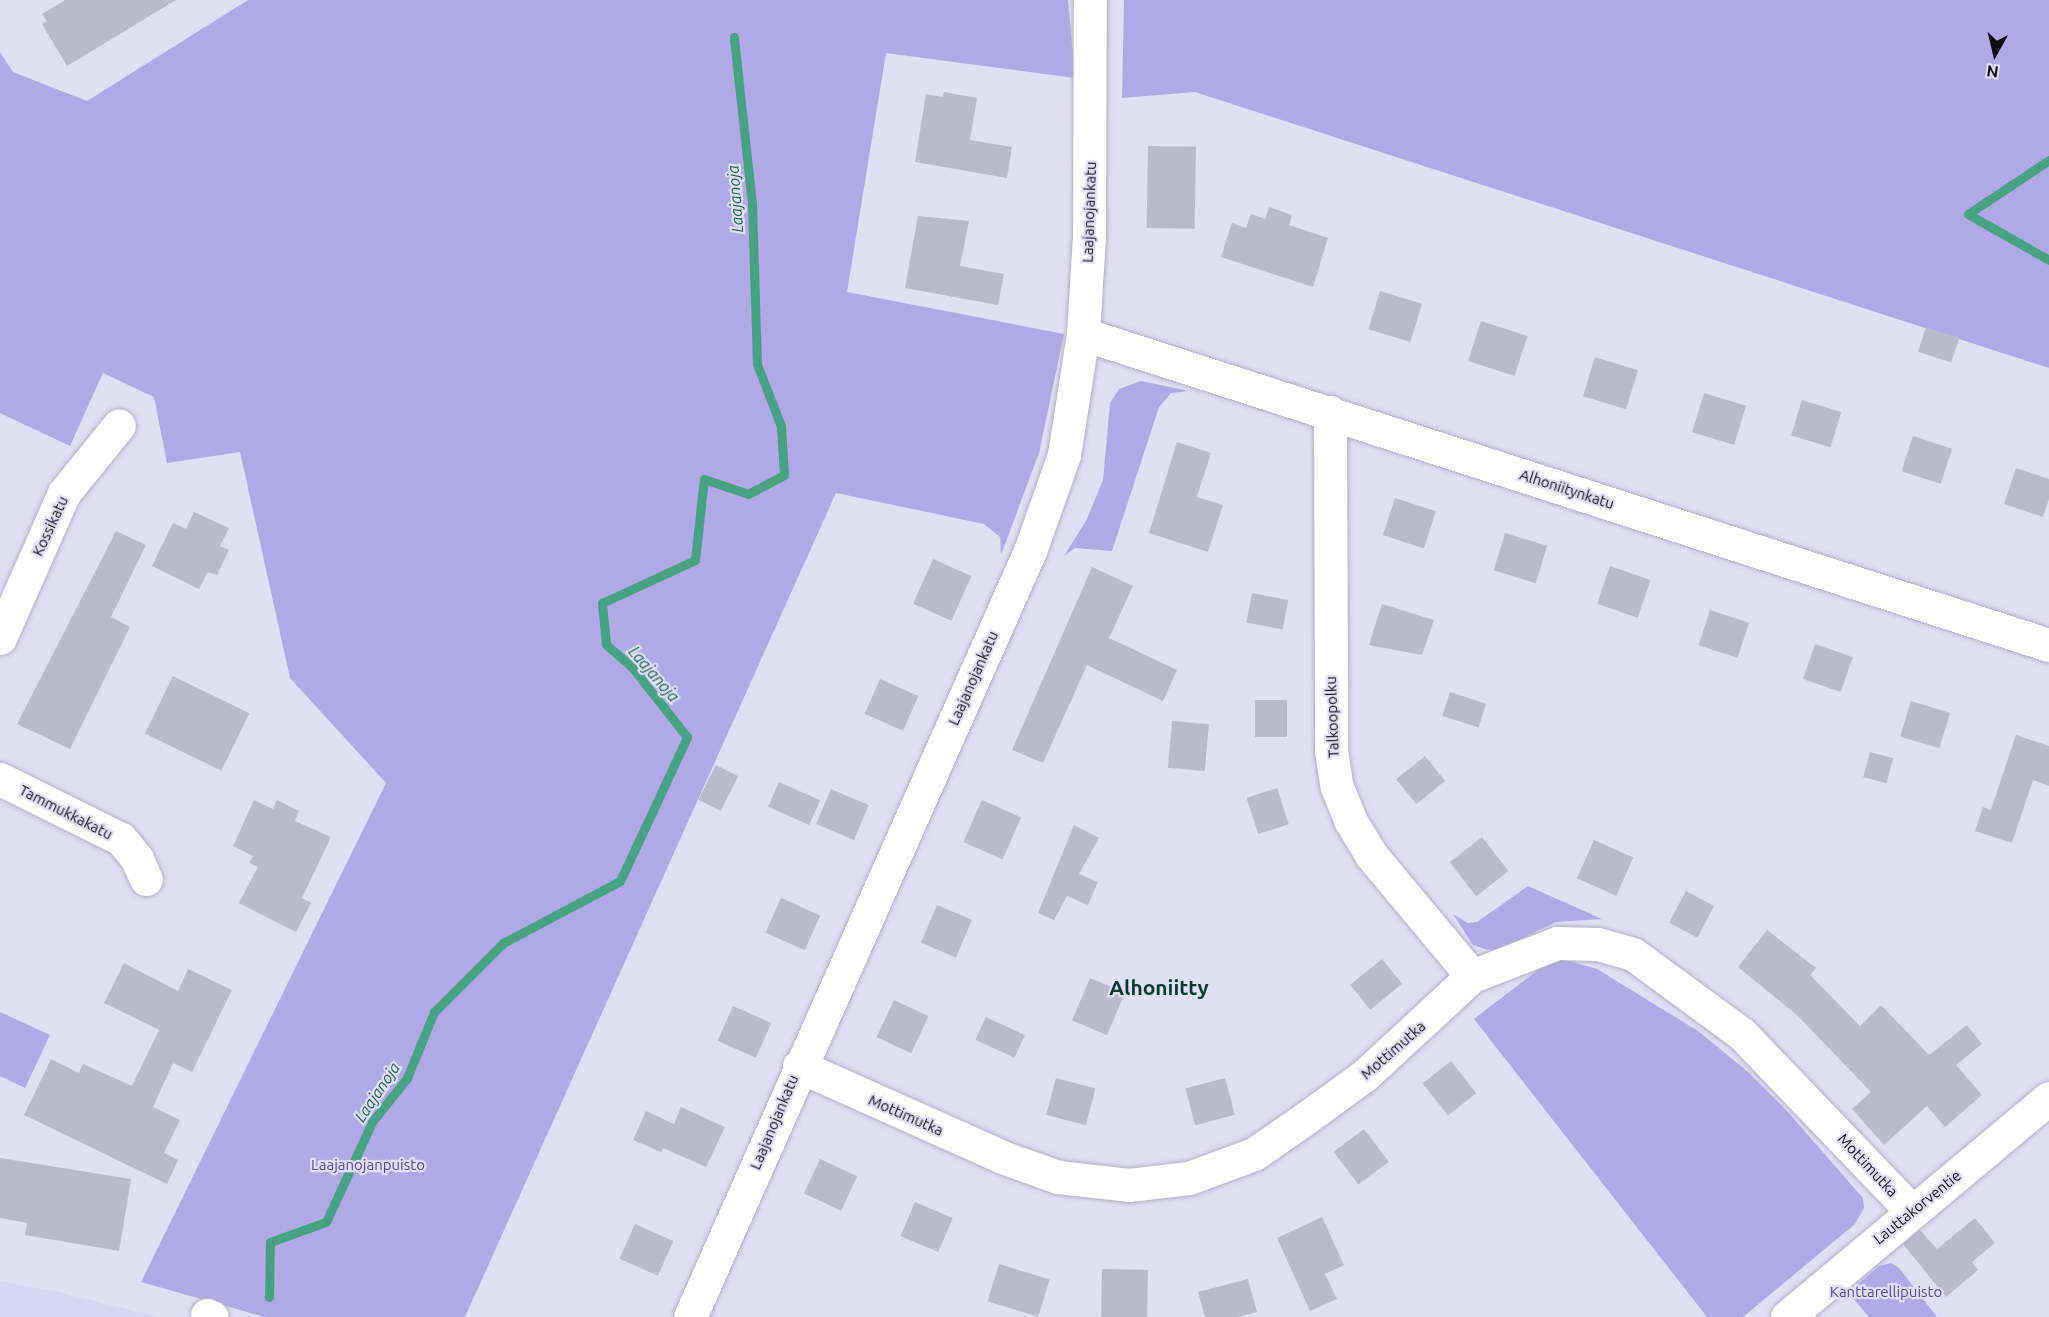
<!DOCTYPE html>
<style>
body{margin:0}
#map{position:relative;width:2049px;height:1317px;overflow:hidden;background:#e1dff5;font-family:Ubuntu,sans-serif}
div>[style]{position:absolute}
.built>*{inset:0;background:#d9d6f4}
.green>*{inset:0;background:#b0a9e6}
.stream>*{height:9px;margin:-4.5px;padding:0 4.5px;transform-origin:4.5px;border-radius:4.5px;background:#46a282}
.building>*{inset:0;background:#bbb9cf;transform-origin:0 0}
.roads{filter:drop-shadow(0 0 2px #b1afc5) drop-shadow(0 0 2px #b1afc5)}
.minor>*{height:33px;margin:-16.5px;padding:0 16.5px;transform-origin:16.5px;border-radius:16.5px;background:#fff}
span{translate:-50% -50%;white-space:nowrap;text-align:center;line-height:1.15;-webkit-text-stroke:4.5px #e1dff5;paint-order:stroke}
.street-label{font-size:15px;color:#0f0e15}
.park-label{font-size:15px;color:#554497}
.water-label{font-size:16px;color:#1b614b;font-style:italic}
.district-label{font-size:21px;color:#063b2b;font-weight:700}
.north{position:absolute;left:1965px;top:24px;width:60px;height:60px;-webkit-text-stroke:4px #e1dff5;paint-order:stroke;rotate:188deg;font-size:16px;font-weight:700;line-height:24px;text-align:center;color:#0f0e15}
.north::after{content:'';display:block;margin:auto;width:21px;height:27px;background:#0f0e15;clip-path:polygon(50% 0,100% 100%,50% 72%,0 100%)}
</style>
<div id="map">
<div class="built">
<div style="clip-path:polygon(0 1281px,58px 1292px,158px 1317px,0 1317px)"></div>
</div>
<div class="green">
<div style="clip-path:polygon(248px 0,1068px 0,1075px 78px,886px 53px,847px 292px,1064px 334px,1039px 453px,1001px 555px,1000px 537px,984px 524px,836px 493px,465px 1317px,265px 1317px,141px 1282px,386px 783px,290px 678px,240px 452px,167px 463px,154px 397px,103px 373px,70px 446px,0 413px,0 52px,13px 72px,87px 101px)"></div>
<div style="clip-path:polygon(1124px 0,2049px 0,2049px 368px,1195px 92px,1122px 98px)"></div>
<div style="clip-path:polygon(1141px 381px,1189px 391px,1171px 393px,1159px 407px,1112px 551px,1075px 548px,1064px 556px,1087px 519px,1103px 480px,1110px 403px,1119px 389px)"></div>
<div style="clip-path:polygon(1528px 886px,1602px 919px,1556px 922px,1502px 948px,1488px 950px,1473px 945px,1453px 914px,1468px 923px,1477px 922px)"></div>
<div style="clip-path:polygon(1562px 959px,1597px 969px,1698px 1031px,1747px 1071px,1786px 1110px,1863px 1198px,1864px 1208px,1855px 1224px,1743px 1317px,1707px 1317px,1474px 1019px,1544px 965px)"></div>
<div style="clip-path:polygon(0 1012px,50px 1035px,25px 1088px,0 1076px)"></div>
<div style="clip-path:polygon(1891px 1263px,1899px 1268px,1937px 1317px,1869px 1317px,1848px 1292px,1879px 1266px)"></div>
</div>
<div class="stream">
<div style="left:2049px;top:160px;width:97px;rotate:146.3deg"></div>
<div style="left:1968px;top:214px;width:93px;rotate:29.6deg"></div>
<div style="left:269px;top:1297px;width:55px;rotate:-89deg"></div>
<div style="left:270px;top:1242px;width:59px;rotate:-19.7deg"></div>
<div style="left:326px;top:1222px;width:110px;rotate:-65.3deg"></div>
<div style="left:372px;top:1122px;width:56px;rotate:-51.5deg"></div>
<div style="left:407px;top:1078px;width:71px;rotate:-67.8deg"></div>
<div style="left:434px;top:1012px;width:98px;rotate:-45deg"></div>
<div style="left:503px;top:943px;width:132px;rotate:-27.9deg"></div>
<div style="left:620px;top:881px;width:159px;rotate:-65deg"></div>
<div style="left:687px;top:737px;width:89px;rotate:-128.2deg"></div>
<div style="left:632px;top:667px;width:35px;rotate:-139deg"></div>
<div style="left:606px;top:644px;width:41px;rotate:-95.6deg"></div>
<div style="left:602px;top:603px;width:102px;rotate:-24.8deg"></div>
<div style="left:695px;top:560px;width:81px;rotate:-83.7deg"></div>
<div style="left:704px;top:479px;width:46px;rotate:18.8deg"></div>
<div style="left:748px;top:494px;width:41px;rotate:-27.8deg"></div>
<div style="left:784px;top:475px;width:49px;rotate:-93.5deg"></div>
<div style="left:781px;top:426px;width:66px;rotate:-111.2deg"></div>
<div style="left:757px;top:364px;width:160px;rotate:-91.8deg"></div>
<div style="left:752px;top:204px;width:168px;rotate:-96.2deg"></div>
</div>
<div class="building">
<div style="clip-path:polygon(65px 0,176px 0,67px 66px,42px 24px,47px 21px,42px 14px)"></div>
<div style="clip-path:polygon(944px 92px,977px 98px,970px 140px,1012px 147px,1007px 178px,915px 162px,926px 94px,943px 97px)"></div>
<div style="left:1148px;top:146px;width:48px;height:82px;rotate:1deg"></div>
<div style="clip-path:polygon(1269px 207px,1292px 215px,1289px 225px,1328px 238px,1313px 287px,1221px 257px,1232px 223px,1246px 228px,1251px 214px,1265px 219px)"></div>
<div style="clip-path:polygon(918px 216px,969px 221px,960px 266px,1004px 274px,998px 305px,905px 288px)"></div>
<div style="left:1380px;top:291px;width:44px;height:40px;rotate:17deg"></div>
<div style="left:1481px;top:321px;width:49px;height:42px;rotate:18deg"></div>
<div style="left:1926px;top:327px;width:35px;height:26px;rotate:18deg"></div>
<div style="left:1595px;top:357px;width:45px;height:41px;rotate:17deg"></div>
<div style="left:1704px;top:393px;width:44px;height:41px;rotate:17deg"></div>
<div style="left:1802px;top:400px;width:41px;height:37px;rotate:17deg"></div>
<div style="left:1913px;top:436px;width:41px;height:37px;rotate:18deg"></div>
<div style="clip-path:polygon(1177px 442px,1211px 453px,1197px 497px,1223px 505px,1208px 552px,1149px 533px)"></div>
<div style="clip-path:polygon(2016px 468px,2049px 479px,2049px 499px,2043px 517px,2004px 504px)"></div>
<div style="left:1395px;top:498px;width:43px;height:39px;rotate:18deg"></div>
<div style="clip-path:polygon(194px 512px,229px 528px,220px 546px,229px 550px,217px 575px,208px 572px,199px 589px,152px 566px,173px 523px,186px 529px)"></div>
<div style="clip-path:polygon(116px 531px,146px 545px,111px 617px,130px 627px,70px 749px,17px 724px)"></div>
<div style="left:1505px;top:533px;width:44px;height:39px;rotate:17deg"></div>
<div style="left:933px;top:559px;width:42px;height:49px;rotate:24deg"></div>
<div style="left:1610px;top:566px;width:43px;height:40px;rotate:19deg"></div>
<div style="clip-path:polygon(1092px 567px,1133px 586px,1109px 638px,1177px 670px,1163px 701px,1087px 665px,1043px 763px,1012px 750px)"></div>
<div style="left:1252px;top:593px;width:37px;height:30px;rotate:11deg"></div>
<div style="clip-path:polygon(1382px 604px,1434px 620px,1422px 655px,1369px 645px)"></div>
<div style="left:1710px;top:610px;width:41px;height:37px;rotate:18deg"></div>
<div style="left:1815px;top:644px;width:40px;height:37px;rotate:19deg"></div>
<div style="left:173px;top:676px;width:85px;height:64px;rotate:26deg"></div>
<div style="left:880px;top:679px;width:42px;height:38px;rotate:24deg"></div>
<div style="left:1450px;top:692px;width:38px;height:25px;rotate:18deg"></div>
<div style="left:1255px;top:700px;width:32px;height:37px"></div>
<div style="left:1911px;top:701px;width:41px;height:37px;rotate:17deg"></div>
<div style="left:1172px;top:721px;width:37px;height:47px;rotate:5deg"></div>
<div style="clip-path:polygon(2016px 735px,2049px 746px,2049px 786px,2033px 780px,2012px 843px,1975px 831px,1983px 807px,1991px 810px)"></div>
<div style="left:1870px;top:752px;width:24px;height:26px;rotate:15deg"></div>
<div style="left:1425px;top:756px;width:32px;height:37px;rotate:51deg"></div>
<div style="left:716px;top:765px;width:25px;height:39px;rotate:27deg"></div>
<div style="left:779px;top:782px;width:45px;height:27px;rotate:24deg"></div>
<div style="left:1277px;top:788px;width:38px;height:32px;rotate:72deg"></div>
<div style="left:831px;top:789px;width:41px;height:38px;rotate:23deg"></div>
<div style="clip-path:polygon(254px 800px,273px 809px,277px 800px,299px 811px,295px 821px,331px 837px,302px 898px,311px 903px,296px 932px,239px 903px,258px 867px,249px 863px,253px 856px,233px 846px)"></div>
<div style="left:982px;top:800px;width:43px;height:46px;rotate:24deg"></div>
<div style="clip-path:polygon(1074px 825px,1099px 838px,1079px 874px,1098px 882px,1088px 905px,1067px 896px,1054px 920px,1038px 913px)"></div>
<div style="left:1482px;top:837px;width:43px;height:41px;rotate:52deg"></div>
<div style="left:1594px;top:840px;width:43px;height:42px;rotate:24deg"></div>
<div style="left:1686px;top:891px;width:32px;height:36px;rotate:28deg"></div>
<div style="left:781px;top:898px;width:43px;height:38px;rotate:24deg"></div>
<div style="left:937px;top:905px;width:38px;height:41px;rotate:23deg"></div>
<div style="clip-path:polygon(1767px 930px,1816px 968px,1810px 975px,1860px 1026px,1881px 1005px,1929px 1055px,1967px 1025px,1982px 1044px,1956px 1065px,1982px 1095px,1945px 1127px,1927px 1106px,1884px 1145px,1852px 1109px,1871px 1092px,1798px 1016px,1738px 967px)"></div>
<div style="left:1382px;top:959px;width:32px;height:41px;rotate:51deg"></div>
<div style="clip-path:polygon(124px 963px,178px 991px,188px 969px,232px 990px,192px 1072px,173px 1063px,153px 1107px,180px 1120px,164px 1153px,178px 1160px,167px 1184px,24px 1115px,51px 1059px,79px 1073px,83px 1064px,132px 1086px,159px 1030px,104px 1003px)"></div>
<div style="left:1090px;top:978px;width:38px;height:46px;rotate:23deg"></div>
<div style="left:894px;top:1000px;width:38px;height:41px;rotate:25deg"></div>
<div style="left:733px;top:1006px;width:42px;height:38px;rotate:24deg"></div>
<div style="left:986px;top:1017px;width:43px;height:25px;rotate:25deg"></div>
<div style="left:1451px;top:1061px;width:41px;height:36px;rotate:52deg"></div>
<div style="left:1056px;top:1078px;width:41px;height:38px;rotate:15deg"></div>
<div style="left:1225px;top:1078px;width:38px;height:41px;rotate:75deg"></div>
<div style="clip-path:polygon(681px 1107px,725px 1127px,706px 1167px,663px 1148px,661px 1152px,633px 1140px,646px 1111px,674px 1124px)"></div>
<div style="left:1364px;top:1129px;width:41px;height:38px;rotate:53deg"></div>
<div style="clip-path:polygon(0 1158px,131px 1179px,119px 1251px,25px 1235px,27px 1223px,0 1218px)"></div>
<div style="left:820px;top:1159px;width:41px;height:38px;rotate:25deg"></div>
<div style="left:915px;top:1202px;width:41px;height:37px;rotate:23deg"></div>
<div style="clip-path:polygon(1322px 1217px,1344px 1265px,1325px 1274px,1337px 1299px,1310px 1311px,1277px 1238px)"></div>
<div style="clip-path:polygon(1975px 1218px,1995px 1243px,1972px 1262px,1978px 1270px,1946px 1297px,1903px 1244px,1920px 1230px,1937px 1249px)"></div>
<div style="left:635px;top:1224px;width:42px;height:38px;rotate:24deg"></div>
<div style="left:999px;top:1264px;width:53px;height:39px;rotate:17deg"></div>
<div style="left:1102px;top:1269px;width:46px;height:48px;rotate:1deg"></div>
<div style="clip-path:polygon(1248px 1279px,1257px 1312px,1238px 1317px,1205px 1317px,1198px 1292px)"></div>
</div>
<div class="roads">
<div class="minor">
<div style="left:1083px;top:334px;width:1015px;rotate:17.85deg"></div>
<div style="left:1330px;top:412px;width:339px;rotate:89.8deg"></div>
<div style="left:1331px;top:751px;width:36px;rotate:81deg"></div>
<div style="left:1337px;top:787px;width:35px;rotate:68deg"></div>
<div style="left:1350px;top:820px;width:42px;rotate:58.6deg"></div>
<div style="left:1372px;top:856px;width:156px;rotate:50.2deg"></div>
<div style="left:0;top:638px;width:158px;rotate:-66.2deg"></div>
<div style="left:64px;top:493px;width:87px;rotate:-51deg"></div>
<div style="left:0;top:779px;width:135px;rotate:26.4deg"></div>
<div style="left:121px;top:839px;width:26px;rotate:51deg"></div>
<div style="left:137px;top:859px;width:22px;rotate:66deg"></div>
<div style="left:799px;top:1066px;width:222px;rotate:24.1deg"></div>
<div style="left:1002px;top:1157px;width:59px;rotate:19.7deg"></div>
<div style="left:1058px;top:1177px;width:71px;rotate:6.4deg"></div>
<div style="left:1129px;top:1185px;width:60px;rotate:-6.7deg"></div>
<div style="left:1189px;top:1178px;width:69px;rotate:-20.3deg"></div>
<div style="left:1254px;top:1154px;width:63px;rotate:-34.7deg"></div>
<div style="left:1306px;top:1118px;width:73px;rotate:-36.1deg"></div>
<div style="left:1365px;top:1075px;width:146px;rotate:-42.8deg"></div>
<div style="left:1472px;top:976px;width:91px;rotate:-21.2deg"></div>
<div style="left:1557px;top:943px;width:41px;rotate:1.4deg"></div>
<div style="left:1598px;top:944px;width:36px;rotate:16deg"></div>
<div style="left:1633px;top:954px;width:135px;rotate:36.3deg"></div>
<div style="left:1742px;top:1034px;width:245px;rotate:46.2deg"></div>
<div style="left:207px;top:1315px;width:5px;rotate:22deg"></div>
<div style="left:690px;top:1317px;width:838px;rotate:-66.07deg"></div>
<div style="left:1030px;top:551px;width:102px;rotate:-70.5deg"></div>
<div style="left:1064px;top:455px;width:122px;rotate:-81.1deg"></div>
<div style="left:1083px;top:334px;width:99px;rotate:-86.5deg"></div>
<div style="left:1089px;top:235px;width:235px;rotate:-89.8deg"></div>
<div style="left:1787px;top:1317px;width:341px;rotate:-39.9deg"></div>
</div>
</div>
<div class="street-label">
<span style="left:1089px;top:212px;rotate:-88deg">Laajanojankatu</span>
<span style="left:1567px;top:489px;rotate:18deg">Alhoniitynkatu</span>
<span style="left:50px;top:526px;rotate:-65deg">Kossikatu</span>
<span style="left:973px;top:678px;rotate:-66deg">Laajanojankatu</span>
<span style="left:1332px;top:717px;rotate:-92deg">Talkoopolku</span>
<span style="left:66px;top:812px;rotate:27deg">Tammukkakatu</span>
<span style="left:1393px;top:1050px;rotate:-41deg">Mottimutka</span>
<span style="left:906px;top:1115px;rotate:24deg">Mottimutka</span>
<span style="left:774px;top:1122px;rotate:-67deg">Laajanojankatu</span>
<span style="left:1868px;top:1165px;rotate:47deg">Mottimutka</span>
<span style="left:1917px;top:1207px;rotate:-39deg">Lauttakorventie</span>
</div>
<div class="park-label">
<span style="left:368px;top:1165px">Laajanojanpuisto</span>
<span style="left:1886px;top:1292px">Kanttarellipuisto</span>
</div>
<div class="water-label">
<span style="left:735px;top:199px;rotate:-94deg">Laajanoja</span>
<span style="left:654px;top:674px;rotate:49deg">Laajanoja</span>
<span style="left:377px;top:1092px;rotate:-56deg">Laajanoja</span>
</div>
<div class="district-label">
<span style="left:1159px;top:987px">Alhoniitty</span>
</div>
<div class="north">N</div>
</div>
